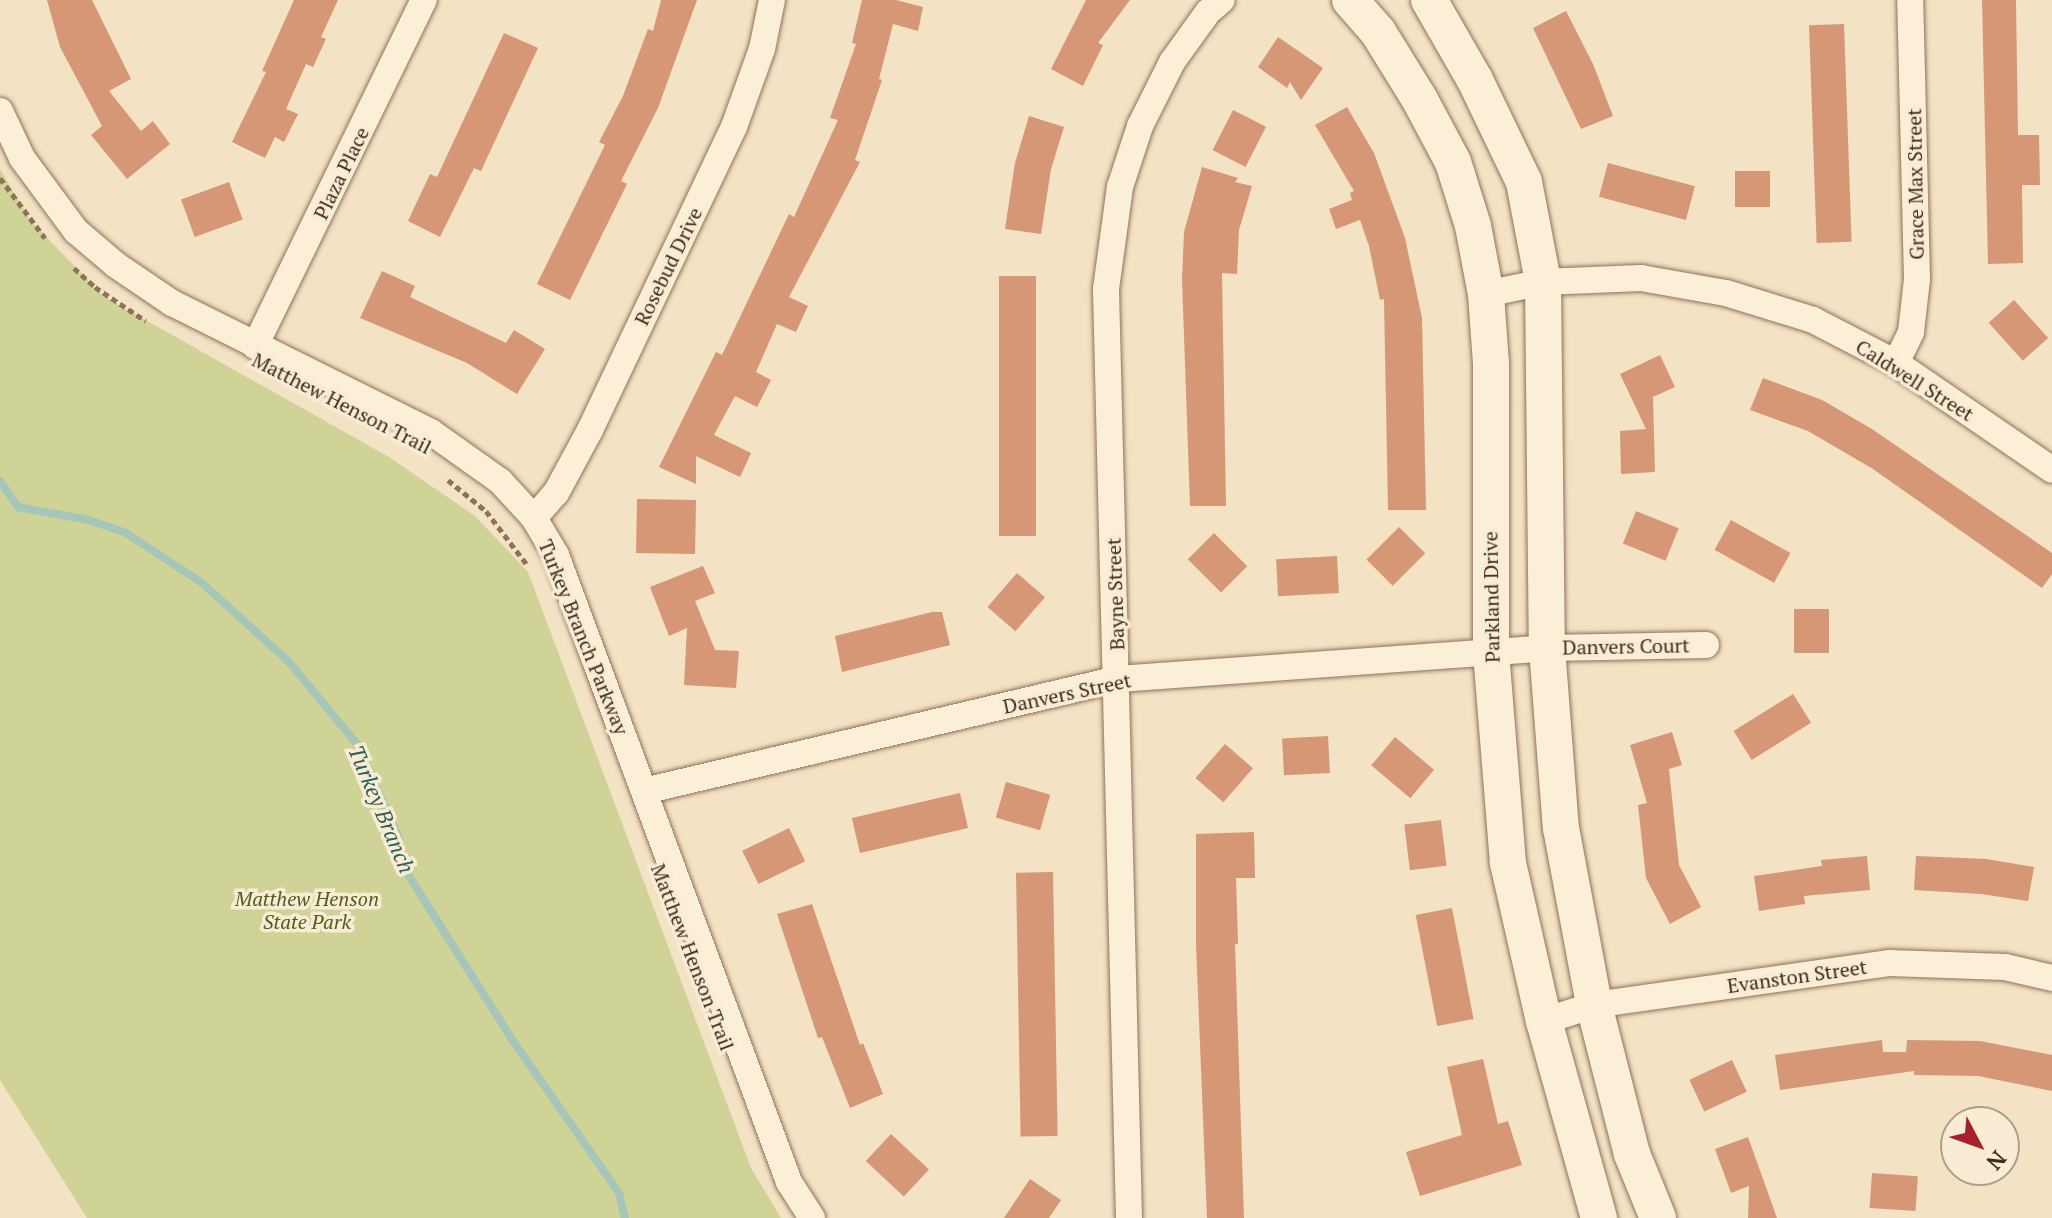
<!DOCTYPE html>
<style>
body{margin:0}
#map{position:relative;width:2052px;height:1218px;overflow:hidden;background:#f3e2c4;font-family:"PT Serif",serif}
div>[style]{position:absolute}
.green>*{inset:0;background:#cfd396}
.stream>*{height:8px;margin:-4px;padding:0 4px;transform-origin:4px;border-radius:4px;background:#a6c6ba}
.building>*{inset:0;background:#d59776;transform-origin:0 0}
.path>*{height:5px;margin-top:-2.5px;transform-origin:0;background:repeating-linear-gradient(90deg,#907258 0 6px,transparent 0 10px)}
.roads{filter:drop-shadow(0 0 2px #907258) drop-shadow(0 0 2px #907258)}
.street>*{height:26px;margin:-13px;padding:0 13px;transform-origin:13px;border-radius:13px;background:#fcefd8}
.secondary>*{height:36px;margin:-18px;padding:0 18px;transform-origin:18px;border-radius:18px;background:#fcefd8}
span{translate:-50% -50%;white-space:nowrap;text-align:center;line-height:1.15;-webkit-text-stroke:7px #f9ecd4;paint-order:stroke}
.street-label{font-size:20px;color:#3e2b1d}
.park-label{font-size:20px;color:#525d22;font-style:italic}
.water-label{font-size:22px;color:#2b6059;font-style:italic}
.north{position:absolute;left:1940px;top:1106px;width:80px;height:80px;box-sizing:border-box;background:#f9ecd4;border:2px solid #ae9f8b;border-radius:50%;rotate:131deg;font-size:22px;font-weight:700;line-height:32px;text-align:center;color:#3e2b1d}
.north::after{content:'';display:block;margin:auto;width:28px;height:36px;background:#a6212b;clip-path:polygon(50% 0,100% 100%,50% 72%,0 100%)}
</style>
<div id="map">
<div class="green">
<div style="clip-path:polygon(0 169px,30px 220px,103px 296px,389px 457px,475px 516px,528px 572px,751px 1168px,781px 1218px,87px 1218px,0 1080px)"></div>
</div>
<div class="stream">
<div style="left:0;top:481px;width:32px;rotate:55deg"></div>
<div style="left:18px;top:507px;width:72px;rotate:10.4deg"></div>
<div style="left:89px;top:520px;width:39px;rotate:19deg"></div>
<div style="left:126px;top:533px;width:91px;rotate:33.3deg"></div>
<div style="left:202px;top:583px;width:118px;rotate:42.2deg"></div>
<div style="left:289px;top:662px;width:107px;rotate:50.3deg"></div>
<div style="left:357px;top:744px;width:101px;rotate:66deg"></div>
<div style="left:398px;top:836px;width:33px;rotate:79deg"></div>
<div style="left:404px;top:868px;width:201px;rotate:57.8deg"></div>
<div style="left:511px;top:1038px;width:189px;rotate:55.1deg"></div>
<div style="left:619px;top:1193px;width:26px;rotate:77deg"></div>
</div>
<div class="building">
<div style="clip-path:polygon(47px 0,92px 0,131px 79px,109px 91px,141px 131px,153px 121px,170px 144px,127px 179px,91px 135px,102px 126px,60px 47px)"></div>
<div style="clip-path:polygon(294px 0,338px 0,321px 37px,326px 39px,313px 67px,306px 64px,286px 109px,298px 114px,284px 142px,275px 137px,265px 158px,232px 142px,266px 72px,262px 71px)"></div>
<div style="clip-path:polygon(661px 0,697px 0,658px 108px,621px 181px,627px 184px,570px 300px,537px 284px,605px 145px,599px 142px,623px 96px,648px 29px,653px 31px)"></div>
<div style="clip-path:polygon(862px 0,896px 0,923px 7px,918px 31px,893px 24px,879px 79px,882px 80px,855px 160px,860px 162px,789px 297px,808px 306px,796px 332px,777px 324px,756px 372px,771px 380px,757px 407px,735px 396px,714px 435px,751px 453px,740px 477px,696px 456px,696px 484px,659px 467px,716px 352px,722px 355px,789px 214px,794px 217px,838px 120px,830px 118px,856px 44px,852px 43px)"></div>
<div style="clip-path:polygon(1086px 0,1130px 0,1098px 43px,1103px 45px,1083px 86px,1051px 69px)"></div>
<div style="clip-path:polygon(1982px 0,2016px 0,2018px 135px,2039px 135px,2040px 185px,2022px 185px,2023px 263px,1988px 264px)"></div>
<div style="clip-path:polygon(1566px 11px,1593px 64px,1613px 116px,1581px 129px,1533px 28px)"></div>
<div style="left:1844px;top:24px;width:218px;height:35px;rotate:88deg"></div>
<div style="clip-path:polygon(504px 33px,538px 48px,481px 171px,474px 168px,440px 237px,408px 221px,430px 174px,437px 177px)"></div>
<div style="clip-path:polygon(1278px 37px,1323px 68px,1301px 100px,1290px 82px,1287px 88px,1258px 67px)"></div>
<div style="clip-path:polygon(1347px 107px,1374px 153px,1405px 238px,1422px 318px,1426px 510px,1388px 510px,1384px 299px,1380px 300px,1369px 246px,1360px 220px,1336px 229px,1329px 209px,1352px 200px,1350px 193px,1354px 191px,1315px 125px)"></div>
<div style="left:1233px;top:110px;width:37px;height:45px;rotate:27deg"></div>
<div style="clip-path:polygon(1029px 116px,1064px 127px,1051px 169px,1041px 234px,1005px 229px,1015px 163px)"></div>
<div style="left:1608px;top:163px;width:90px;height:35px;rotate:15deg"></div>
<div style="clip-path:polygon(1202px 167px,1238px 178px,1235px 182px,1252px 186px,1239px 230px,1237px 274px,1222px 273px,1226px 506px,1190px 506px,1182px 279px,1184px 232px)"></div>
<div style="left:1735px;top:171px;width:35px;height:36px"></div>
<div style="left:229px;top:182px;width:40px;height:51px;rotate:70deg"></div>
<div style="clip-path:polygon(382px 271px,415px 286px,410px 297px,506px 343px,514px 330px,545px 349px,517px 394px,467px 363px,360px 318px)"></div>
<div style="left:999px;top:276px;width:37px;height:260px"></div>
<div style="left:2014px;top:300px;width:51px;height:34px;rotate:48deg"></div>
<div style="clip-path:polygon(1660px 355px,1675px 387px,1653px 397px,1655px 472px,1621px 474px,1620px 431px,1646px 429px,1620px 374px)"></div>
<div style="clip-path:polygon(1763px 378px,1822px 400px,1872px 429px,2052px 553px,2052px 574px,2042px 588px,1873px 469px,1808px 431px,1750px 410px)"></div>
<div style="left:637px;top:499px;width:59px;height:54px;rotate:1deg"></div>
<div style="left:1636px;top:511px;width:46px;height:35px;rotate:22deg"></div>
<div style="left:1731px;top:520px;width:68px;height:34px;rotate:29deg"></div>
<div style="left:1399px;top:527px;width:37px;height:46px;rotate:45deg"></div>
<div style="left:1214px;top:533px;width:47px;height:37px;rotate:45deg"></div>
<div style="left:1337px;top:556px;width:37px;height:61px;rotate:87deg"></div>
<div style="clip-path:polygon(703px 566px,715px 593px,695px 601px,715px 650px,739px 651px,736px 688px,684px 685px,687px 628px,669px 636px,650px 587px)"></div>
<div style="left:1017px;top:573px;width:37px;height:45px;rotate:41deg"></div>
<div style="left:1794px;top:609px;width:35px;height:44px"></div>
<div style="clip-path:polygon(932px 612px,942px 612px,950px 645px,842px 672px,835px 636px)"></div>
<div style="left:1793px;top:694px;width:34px;height:70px;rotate:58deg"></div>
<div style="clip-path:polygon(1672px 732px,1682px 765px,1669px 769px,1679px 865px,1701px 907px,1670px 924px,1646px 878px,1638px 805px,1647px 803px,1630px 745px)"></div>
<div style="left:1328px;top:736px;width:37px;height:46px;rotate:87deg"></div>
<div style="left:1395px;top:737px;width:51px;height:37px;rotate:40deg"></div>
<div style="left:1225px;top:744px;width:37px;height:45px;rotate:41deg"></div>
<div style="left:1006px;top:782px;width:46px;height:37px;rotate:16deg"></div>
<div style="left:960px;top:793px;width:36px;height:111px;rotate:77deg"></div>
<div style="left:1441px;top:820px;width:46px;height:37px;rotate:83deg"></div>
<div style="left:789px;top:828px;width:37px;height:52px;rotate:64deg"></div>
<div style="clip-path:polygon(1254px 832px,1255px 878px,1236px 878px,1238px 944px,1235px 944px,1244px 1218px,1207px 1218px,1196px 945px,1196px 834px)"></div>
<div style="clip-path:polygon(1867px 856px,1870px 890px,1804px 896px,1805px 904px,1759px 911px,1754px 876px,1822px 866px,1821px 860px)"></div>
<div style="clip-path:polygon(1916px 856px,1986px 859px,2034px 867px,2028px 901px,1981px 894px,1914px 890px)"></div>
<div style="left:1053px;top:872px;width:264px;height:37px;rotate:89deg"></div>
<div style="clip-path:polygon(812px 904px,860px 1045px,863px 1043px,883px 1094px,850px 1108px,822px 1037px,818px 1038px,777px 914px)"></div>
<div style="left:1452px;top:908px;width:113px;height:37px;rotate:79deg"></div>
<div style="clip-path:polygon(1882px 1040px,1883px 1052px,1906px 1052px,1907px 1040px,1980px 1041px,2052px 1055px,2052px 1091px,1978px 1076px,1914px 1075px,1914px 1071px,1780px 1090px,1775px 1055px)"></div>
<div style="clip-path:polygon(1483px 1059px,1498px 1124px,1508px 1121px,1522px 1165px,1420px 1196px,1406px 1152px,1462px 1135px,1447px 1067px)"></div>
<div style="left:1732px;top:1060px;width:35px;height:47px;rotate:65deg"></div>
<div style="left:891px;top:1134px;width:52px;height:37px;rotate:43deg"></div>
<div style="clip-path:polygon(1748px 1137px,1758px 1165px,1777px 1218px,1748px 1218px,1749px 1186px,1731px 1193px,1715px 1149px)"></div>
<div style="left:1872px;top:1173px;width:46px;height:35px;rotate:4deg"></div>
<div style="clip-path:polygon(1030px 1179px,1061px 1200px,1049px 1218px,1004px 1218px)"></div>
</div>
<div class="path">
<div style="left:0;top:178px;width:75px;rotate:53.1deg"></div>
<div style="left:74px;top:268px;width:28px;rotate:42deg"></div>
<div style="left:95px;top:287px;width:61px;rotate:33.7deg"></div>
<div style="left:448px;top:480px;width:49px;rotate:39.2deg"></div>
<div style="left:486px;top:511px;width:69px;rotate:52.6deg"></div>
</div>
<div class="roads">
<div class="street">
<div style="left:0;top:111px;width:52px;rotate:64.9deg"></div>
<div style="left:22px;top:158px;width:91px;rotate:53.5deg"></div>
<div style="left:76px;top:231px;width:52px;rotate:40.4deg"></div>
<div style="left:116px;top:265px;width:68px;rotate:34.2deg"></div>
<div style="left:172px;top:303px;width:289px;rotate:26.5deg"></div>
<div style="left:431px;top:432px;width:85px;rotate:35.4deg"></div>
<div style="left:500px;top:481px;width:50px;rotate:47.4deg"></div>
<div style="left:534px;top:518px;width:43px;rotate:59.3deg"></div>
<div style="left:556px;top:555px;width:669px;rotate:69.61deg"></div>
<div style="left:789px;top:1182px;width:43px;rotate:57.4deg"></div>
<div style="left:1486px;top:294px;width:58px;rotate:-11.9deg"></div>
<div style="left:1543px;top:282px;width:98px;rotate:-2.3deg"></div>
<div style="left:1641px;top:278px;width:86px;rotate:10deg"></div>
<div style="left:1726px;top:293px;width:91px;rotate:17.2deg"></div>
<div style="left:1813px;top:320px;width:93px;rotate:27.4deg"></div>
<div style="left:1896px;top:363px;width:189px;rotate:34.4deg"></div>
<div style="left:255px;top:346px;width:385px;rotate:-64deg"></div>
<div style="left:1896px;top:363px;width:34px;rotate:-64deg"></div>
<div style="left:1911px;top:332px;width:53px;rotate:-83.5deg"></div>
<div style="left:1917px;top:279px;width:279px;rotate:-91.4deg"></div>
<div style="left:534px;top:518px;width:33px;rotate:-49deg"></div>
<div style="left:556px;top:493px;width:72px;rotate:-61.6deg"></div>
<div style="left:590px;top:430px;width:335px;rotate:-64.6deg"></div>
<div style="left:734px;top:127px;width:83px;rotate:-70.3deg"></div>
<div style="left:762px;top:49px;width:50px;rotate:-78.5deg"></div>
<div style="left:644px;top:791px;width:487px;rotate:-13.3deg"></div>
<div style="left:1118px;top:679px;width:430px;rotate:-4.1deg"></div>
<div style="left:1547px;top:648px;width:159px;rotate:-1.1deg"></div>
<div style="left:1544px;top:1021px;width:52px;rotate:-17.7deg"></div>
<div style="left:1594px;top:1005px;width:299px;rotate:-8.1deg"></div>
<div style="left:1890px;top:963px;width:115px;rotate:2deg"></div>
<div style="left:2005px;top:967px;width:48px;rotate:13.2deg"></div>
<div style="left:1129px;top:1218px;width:929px;rotate:-91.42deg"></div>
<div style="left:1106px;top:289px;width:103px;rotate:-82.2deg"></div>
<div style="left:1120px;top:187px;width:64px;rotate:-71.8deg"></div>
<div style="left:1140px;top:126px;width:72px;rotate:-63.4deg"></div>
<div style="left:1172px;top:62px;width:62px;rotate:-54.2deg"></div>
<div style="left:1208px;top:12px;width:18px;rotate:-41deg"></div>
</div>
<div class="secondary">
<div style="left:1350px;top:0;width:43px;rotate:48.8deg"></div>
<div style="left:1378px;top:32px;width:80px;rotate:58.3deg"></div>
<div style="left:1420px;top:100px;width:70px;rotate:62deg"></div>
<div style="left:1453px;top:162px;width:67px;rotate:72.6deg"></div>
<div style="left:1473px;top:226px;width:69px;rotate:79.2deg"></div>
<div style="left:1486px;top:294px;width:69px;rotate:85.9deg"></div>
<div style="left:1491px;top:363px;width:289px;rotate:90deg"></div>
<div style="left:1491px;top:652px;width:212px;rotate:85.4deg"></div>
<div style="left:1508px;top:863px;width:162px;rotate:77.2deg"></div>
<div style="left:1544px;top:1021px;width:205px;rotate:74.4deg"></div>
<div style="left:1429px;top:0;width:92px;rotate:60.1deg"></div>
<div style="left:1475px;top:80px;width:113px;rotate:64.3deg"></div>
<div style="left:1524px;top:182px;width:102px;rotate:79.2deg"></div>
<div style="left:1543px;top:282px;width:366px;rotate:89.4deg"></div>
<div style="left:1547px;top:648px;width:181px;rotate:85.6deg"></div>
<div style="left:1561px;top:828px;width:180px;rotate:79.4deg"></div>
<div style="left:1594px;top:1005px;width:154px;rotate:75.7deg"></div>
<div style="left:1632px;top:1154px;width:69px;rotate:67.9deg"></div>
</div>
</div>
<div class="street-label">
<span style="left:341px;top:173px;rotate:-64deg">Plaza Place</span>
<span style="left:1915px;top:184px;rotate:-91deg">Grace Max Street</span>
<span style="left:668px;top:266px;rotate:-64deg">Rosebud Drive</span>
<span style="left:1915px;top:380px;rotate:32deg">Caldwell Street</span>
<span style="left:342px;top:403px;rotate:27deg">Matthew Henson Trail</span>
<span style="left:1115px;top:594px;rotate:-92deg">Bayne Street</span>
<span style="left:1491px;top:597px;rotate:-91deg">Parkland Drive</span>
<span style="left:584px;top:637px;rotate:68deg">Turkey Branch Parkway</span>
<span style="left:1626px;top:646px;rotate:-1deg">Danvers Court</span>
<span style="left:1067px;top:693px;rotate:-12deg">Danvers Street</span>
<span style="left:693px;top:957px;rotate:69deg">Matthew Henson Trail</span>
<span style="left:1797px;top:976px;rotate:-8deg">Evanston Street</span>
</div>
<div class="park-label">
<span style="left:307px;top:910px">Matthew Henson<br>State Park</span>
</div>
<div class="water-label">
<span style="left:382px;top:809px;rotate:67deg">Turkey Branch</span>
</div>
<div class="north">N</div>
</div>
